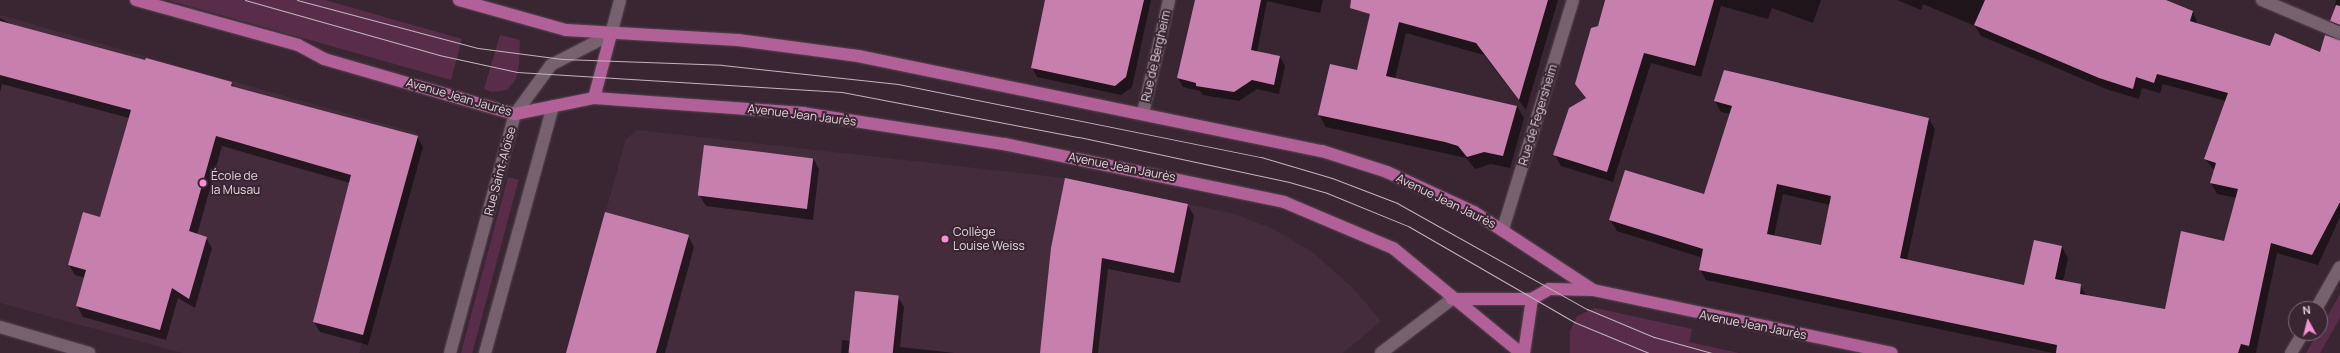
<!DOCTYPE html>
<meta charset="utf-8">
<style>
body{margin:0}
#map{position:relative;width:2340px;height:353px;overflow:hidden;background:#392632;font-family:Manrope,sans-serif}
div>[style]{position:absolute}
.built>*{inset:0;background:#452c3c}
.green>*{inset:0;background:#592d4a;transform-origin:0 0}
.shadow>*{inset:0;background:#0007}
.building>*{inset:0;background:#c780ad;transform-origin:0 0}
.roads{filter:drop-shadow(0 0 1px #564550) drop-shadow(0 0 1px #564550)}
.minor>*{height:12px;margin:-6px;padding:0 6px;transform-origin:6px;border-radius:6px;background:#78616f}
.major>*{height:12px;margin:-6px;padding:0 6px;transform-origin:6px;border-radius:6px;background:#b16197}
.tram>*{height:1px;margin:-0.5px;padding:0 0.5px;transform-origin:0.5px;border-radius:0.5px;background:#c2b4bc}
.dots>*{width:11px;height:11px;translate:-50% -50%;box-sizing:border-box;border:2px solid #392632;border-radius:50%}
span{translate:-50% -50%;white-space:nowrap;text-align:center;line-height:1.15;-webkit-text-stroke:4px #392632;paint-order:stroke}
.street-label{font-size:12px;color:#e0d3da}
.poi-label{font-size:12px;color:#e0d3da}
.left{translate:0 -50%;text-align:left}
.north{position:absolute;left:2288px;top:301px;width:40px;height:40px;box-sizing:border-box;background:#392632;border:1px solid #7c6b75;border-radius:50%;rotate:353deg;font-size:11px;font-weight:700;line-height:16px;text-align:center;color:#e0d3da}
.north::after{content:'';display:block;margin:auto;width:14px;height:18px;background:#f591d2;clip-path:polygon(50% 0,100% 100%,50% 72%,0 100%)}
</style>
<div id="map">
<div class="built">
<div style="clip-path:polygon(0 15px,419px 134px,359px 353px,183px 353px,0 303px)"></div>
<div style="clip-path:polygon(637px 130px,1065px 178px,1235px 214px,1275px 230px,1311px 251px,1353px 288px,1381px 321px,1343px 353px,566px 353px,626px 139px)"></div>
</div>
<div class="green">
<div style="clip-path:polygon(168px 0,325px 0,462px 39px,451px 80px)"></div>
<div style="clip-path:polygon(500px 35px,520px 40px,519px 64px,516px 79px,507px 90px,492px 92px,484px 89px)"></div>
<div style="left:508px;top:177px;width:11px;height:183px;rotate:15deg"></div>
<div style="clip-path:polygon(2340px 294px,2340px 318px,2320px 353px,2306px 353px)"></div>
<div style="clip-path:polygon(1595px 308px,1692px 329px,1689px 342px,1739px 353px,1570px 353px,1570px 331px,1577px 316px)"></div>
</div>
<div class="shadow">
<div style="clip-path:polygon(1046px 0,1151px 0,1132px 87px,1121px 95px,1037px 77px,1032px 67px)"></div>
<div style="clip-path:polygon(1196px 0,1323px 0,1320px 13px,1267px 1px,1257px 52px,1280px 57px,1285px 66px,1279px 94px,1257px 89px,1239px 101px,1203px 95px,1200px 91px,1183px 87px,1178px 78px)"></div>
<div style="clip-path:polygon(1374px 0,1558px 0,1526px 110px,1484px 55px,1406px 33px,1395px 79px,1517px 106px,1524px 118px,1510px 168px,1491px 164px,1475px 169px,1466px 158px,1326px 127px,1319px 115px,1331px 65px,1357px 71px)"></div>
<div style="clip-path:polygon(1604px 0,1821px 0,1813px 23px,1772px 8px,1768px 19px,1721px 6px,1701px 77px,1651px 63px,1613px 182px,1561px 166px,1555px 155px,1586px 99px,1576px 84px,1599px 27px)"></div>
<div style="clip-path:polygon(evenodd,1897px 0,2163px 0,2193px 12px,2198px 25px,2271px 47px,2320px 53px,2340px 41px,2340px 217px,2318px 265px,2277px 253px,2256px 353px,2053px 353px,1706px 280px,1700px 269px,1703px 258px,1617px 231px,1610px 220px,1705px 195px,1730px 114px,1721px 112px,1715px 101px,1928px 118px,1935px 129px,1907px 260px,2024px 286px,2062px 247px,2068px 258px,2063px 281px,2080px 285px,2087px 297px,2165px 310px,2225px 242px,2237px 198px,2217px 194px,2211px 183px,2215px 171px,2205px 159px,2226px 101px,2163px 84px,2160px 93px,2142px 88px,2139px 99px,2106px 89px,1981px 36px,1975px 26px,1923px 4px,1921px 10px,1897px 0,1783px 194px,1830px 205px,1822px 246px,1774px 236px,1783px 194px)"></div>
<div style="clip-path:polygon(2336px 0,2340px 0,2340px 33px,2331px 21px)"></div>
<div style="clip-path:polygon(0 18px,13px 25px,231px 83px,235px 88px,417px 137px,423px 147px,368px 345px,320px 332px,314px 322px,350px 183px,222px 146px,197px 235px,206px 238px,212px 248px,195px 308px,178px 298px,166px 340px,83px 317px,77px 306px,85px 278px,75px 275px,69px 265px,101px 219px,129px 118px,2px 84px,0 92px)"></div>
<div style="clip-path:polygon(813px 158px,819px 169px,813px 220px,706px 206px,700px 196px)"></div>
<div style="clip-path:polygon(1066px 179px,1188px 205px,1194px 216px,1180px 283px,1108px 269px,1098px 353px,1041px 353px)"></div>
<div style="clip-path:polygon(688px 236px,694px 247px,665px 353px,567px 353px)"></div>
<div style="clip-path:polygon(898px 297px,904px 307px,900px 347px,955px 353px,841px 353px,842px 340px,850px 341px)"></div>
</div>
<div class="building">
<div style="clip-path:polygon(1045px 0,1144px 0,1126px 77px,1115px 86px,1031px 68px)"></div>
<div style="clip-path:polygon(1195px 0,1261px 0,1251px 50px,1280px 56px,1274px 85px,1252px 80px,1234px 92px,1196px 86px,1196px 83px,1177px 78px)"></div>
<div style="clip-path:polygon(1351px 0,1548px 0,1519px 100px,1476px 43px,1399px 22px,1386px 76px,1517px 106px,1503px 156px,1484px 152px,1467px 157px,1458px 146px,1445px 142px,1318px 115px,1330px 64px,1357px 70px,1370px 14px,1350px 8px)"></div>
<div style="clip-path:polygon(1605px 0,1714px 0,1695px 66px,1644px 53px,1607px 172px,1553px 155px,1569px 108px,1586px 98px,1575px 84px,1591px 28px,1598px 26px)"></div>
<div style="clip-path:polygon(evenodd,1985px 0,2166px 0,2193px 11px,2190px 21px,2270px 46px,2275px 33px,2320px 52px,2325px 35px,2340px 40px,2340px 202px,2312px 255px,2271px 243px,2249px 346px,2241px 344px,2238px 353px,2056px 353px,2057px 345px,1699px 270px,1703px 249px,1609px 220px,1625px 170px,1704px 194px,1732px 106px,1714px 101px,1724px 70px,1929px 118px,1900px 258px,2024px 285px,2034px 240px,2062px 246px,2055px 279px,2081px 284px,2080px 294px,2165px 309px,2181px 231px,2224px 241px,2238px 189px,2210px 183px,2216px 163px,2204px 159px,2228px 93px,2157px 74px,2154px 83px,2136px 77px,2133px 89px,2099px 78px,1974px 25px,1985px 0,1777px 184px,1831px 196px,1821px 245px,1767px 234px,1777px 184px)"></div>
<div style="clip-path:polygon(2336px 5px,2340px 6px,2340px 25px,2330px 21px)"></div>
<div style="clip-path:polygon(0 21px,145px 60px,146px 58px,232px 82px,231px 86px,418px 136px,363px 335px,313px 322px,351px 175px,216px 136px,189px 231px,207px 237px,189px 299px,172px 288px,160px 330px,76px 306px,86px 270px,68px 265px,83px 212px,100px 217px,131px 110px,0 75px)"></div>
<div style="left:704px;top:145px;width:110px;height:51px;rotate:7deg"></div>
<div style="clip-path:polygon(1065px 178px,1188px 204px,1174px 273px,1102px 258px,1092px 353px,1040px 353px,1051px 248px)"></div>
<div style="clip-path:polygon(605px 212px,689px 235px,656px 353px,566px 353px)"></div>
<div style="left:855px;top:291px;width:44px;height:62px;rotate:6deg"></div>
</div>
<div class="roads">
<div class="minor">
<div style="left:2262px;top:0;width:85px;rotate:22.9deg"></div>
<div style="left:1143px;top:113px;width:116px;rotate:-77deg"></div>
<div style="left:1503px;top:229px;width:239px;rotate:-73deg"></div>
<div style="left:2316px;top:309px;width:48px;rotate:-60.3deg"></div>
<div style="left:0;top:327px;width:93px;rotate:16.3deg"></div>
<div style="left:450px;top:353px;width:248px;rotate:-74.8deg"></div>
<div style="left:515px;top:114px;width:61px;rotate:-53.7deg"></div>
<div style="left:551px;top:65px;width:68px;rotate:-27.3deg"></div>
<div style="left:611px;top:34px;width:35px;rotate:-75deg"></div>
<div style="left:485px;top:353px;width:256px;rotate:-74.6deg"></div>
<div style="left:1381px;top:353px;width:89px;rotate:-37.3deg"></div>
<div style="left:2291px;top:353px;width:23px;rotate:-59deg"></div>
</div>
<div class="major">
<div style="left:136px;top:0;width:168px;rotate:15.5deg"></div>
<div style="left:298px;top:45px;width:30px;rotate:28deg"></div>
<div style="left:324px;top:59px;width:199px;rotate:16.1deg"></div>
<div style="left:515px;top:114px;width:81px;rotate:-11.4deg"></div>
<div style="left:594px;top:98px;width:210px;rotate:4.1deg"></div>
<div style="left:803px;top:113px;width:203px;rotate:8.8deg"></div>
<div style="left:1004px;top:144px;width:286px;rotate:11.7deg"></div>
<div style="left:1284px;top:202px;width:118px;rotate:22.9deg"></div>
<div style="left:1393px;top:248px;width:166px;rotate:39.4deg"></div>
<div style="left:459px;top:0;width:111px;rotate:15.7deg"></div>
<div style="left:566px;top:30px;width:172px;rotate:3.3deg"></div>
<div style="left:738px;top:40px;width:121px;rotate:7.6deg"></div>
<div style="left:858px;top:56px;width:474px;rotate:11.6deg"></div>
<div style="left:1322px;top:151px;width:68px;rotate:17.9deg"></div>
<div style="left:1387px;top:172px;width:96px;rotate:24.7deg"></div>
<div style="left:1474px;top:212px;width:142px;rotate:33.2deg"></div>
<div style="left:594px;top:98px;width:66px;rotate:-75.1deg"></div>
<div style="left:1452px;top:299px;width:80px"></div>
<div style="left:1532px;top:299px;width:20px;rotate:-30deg"></div>
<div style="left:1549px;top:289px;width:44px;rotate:1.3deg"></div>
<div style="left:1593px;top:290px;width:305px;rotate:11.9deg"></div>
<div style="left:1524px;top:353px;width:55px;rotate:-81.6deg"></div>
</div>
</div>
<div class="tram">
<div style="left:245px;top:0;width:202px;rotate:15.8deg"></div>
<div style="left:439px;top:55px;width:80px;rotate:12.3deg"></div>
<div style="left:517px;top:72px;width:326px;rotate:3.5deg"></div>
<div style="left:842px;top:92px;width:241px;rotate:10.8deg"></div>
<div style="left:1079px;top:137px;width:215px;rotate:12.1deg"></div>
<div style="left:1289px;top:182px;width:40px;rotate:16deg"></div>
<div style="left:1327px;top:193px;width:87px;rotate:22.2deg"></div>
<div style="left:1408px;top:226px;width:192px;rotate:30deg"></div>
<div style="left:1574px;top:322px;width:81px;rotate:22.5deg"></div>
<div style="left:297px;top:0;width:187px;rotate:14.9deg"></div>
<div style="left:478px;top:48px;width:85px;rotate:7.5deg"></div>
<div style="left:562px;top:59px;width:160px;rotate:2.1deg"></div>
<div style="left:722px;top:65px;width:177px;rotate:6.2deg"></div>
<div style="left:898px;top:84px;width:370px;rotate:11.4deg"></div>
<div style="left:1261px;top:157px;width:74px;rotate:16.5deg"></div>
<div style="left:1332px;top:178px;width:70px;rotate:21deg"></div>
<div style="left:1397px;top:203px;width:218px;rotate:29.2deg"></div>
<div style="left:1587px;top:309px;width:73px;rotate:22.7deg"></div>
<div style="left:1654px;top:337px;width:60px;rotate:15.4deg"></div>
</div>
<div class="dots">
<div style="left:203px;top:183px;background:#f591d2"></div>
<div style="left:945px;top:239px;background:#f591d2"></div>
</div>
<div class="street-label">
<span style="left:1156px;top:56px;rotate:-77deg">Rue de Bergheim</span>
<span style="left:459px;top:97px;rotate:16deg">Avenue Jean Jaurès</span>
<span style="left:802px;top:115px;rotate:7deg">Avenue Jean Jaurès</span>
<span style="left:1538px;top:115px;rotate:-73deg">Rue de Fegersheim</span>
<span style="left:1122px;top:167px;rotate:11deg">Avenue Jean Jaurès</span>
<span style="left:500px;top:171px;rotate:-75deg">Rue Saint-Aloïse</span>
<span style="left:1446px;top:201px;rotate:26deg">Avenue Jean Jaurès</span>
<span style="left:1753px;top:325px;rotate:11deg">Avenue Jean Jaurès</span>
</div>
<div class="poi-label">
<span class="left" style="left:211px;top:183px">École de<br>la Musau</span>
<span class="left" style="left:953px;top:239px">Collège<br>Louise Weiss</span>
</div>
<div class="north">N</div>
</div>
